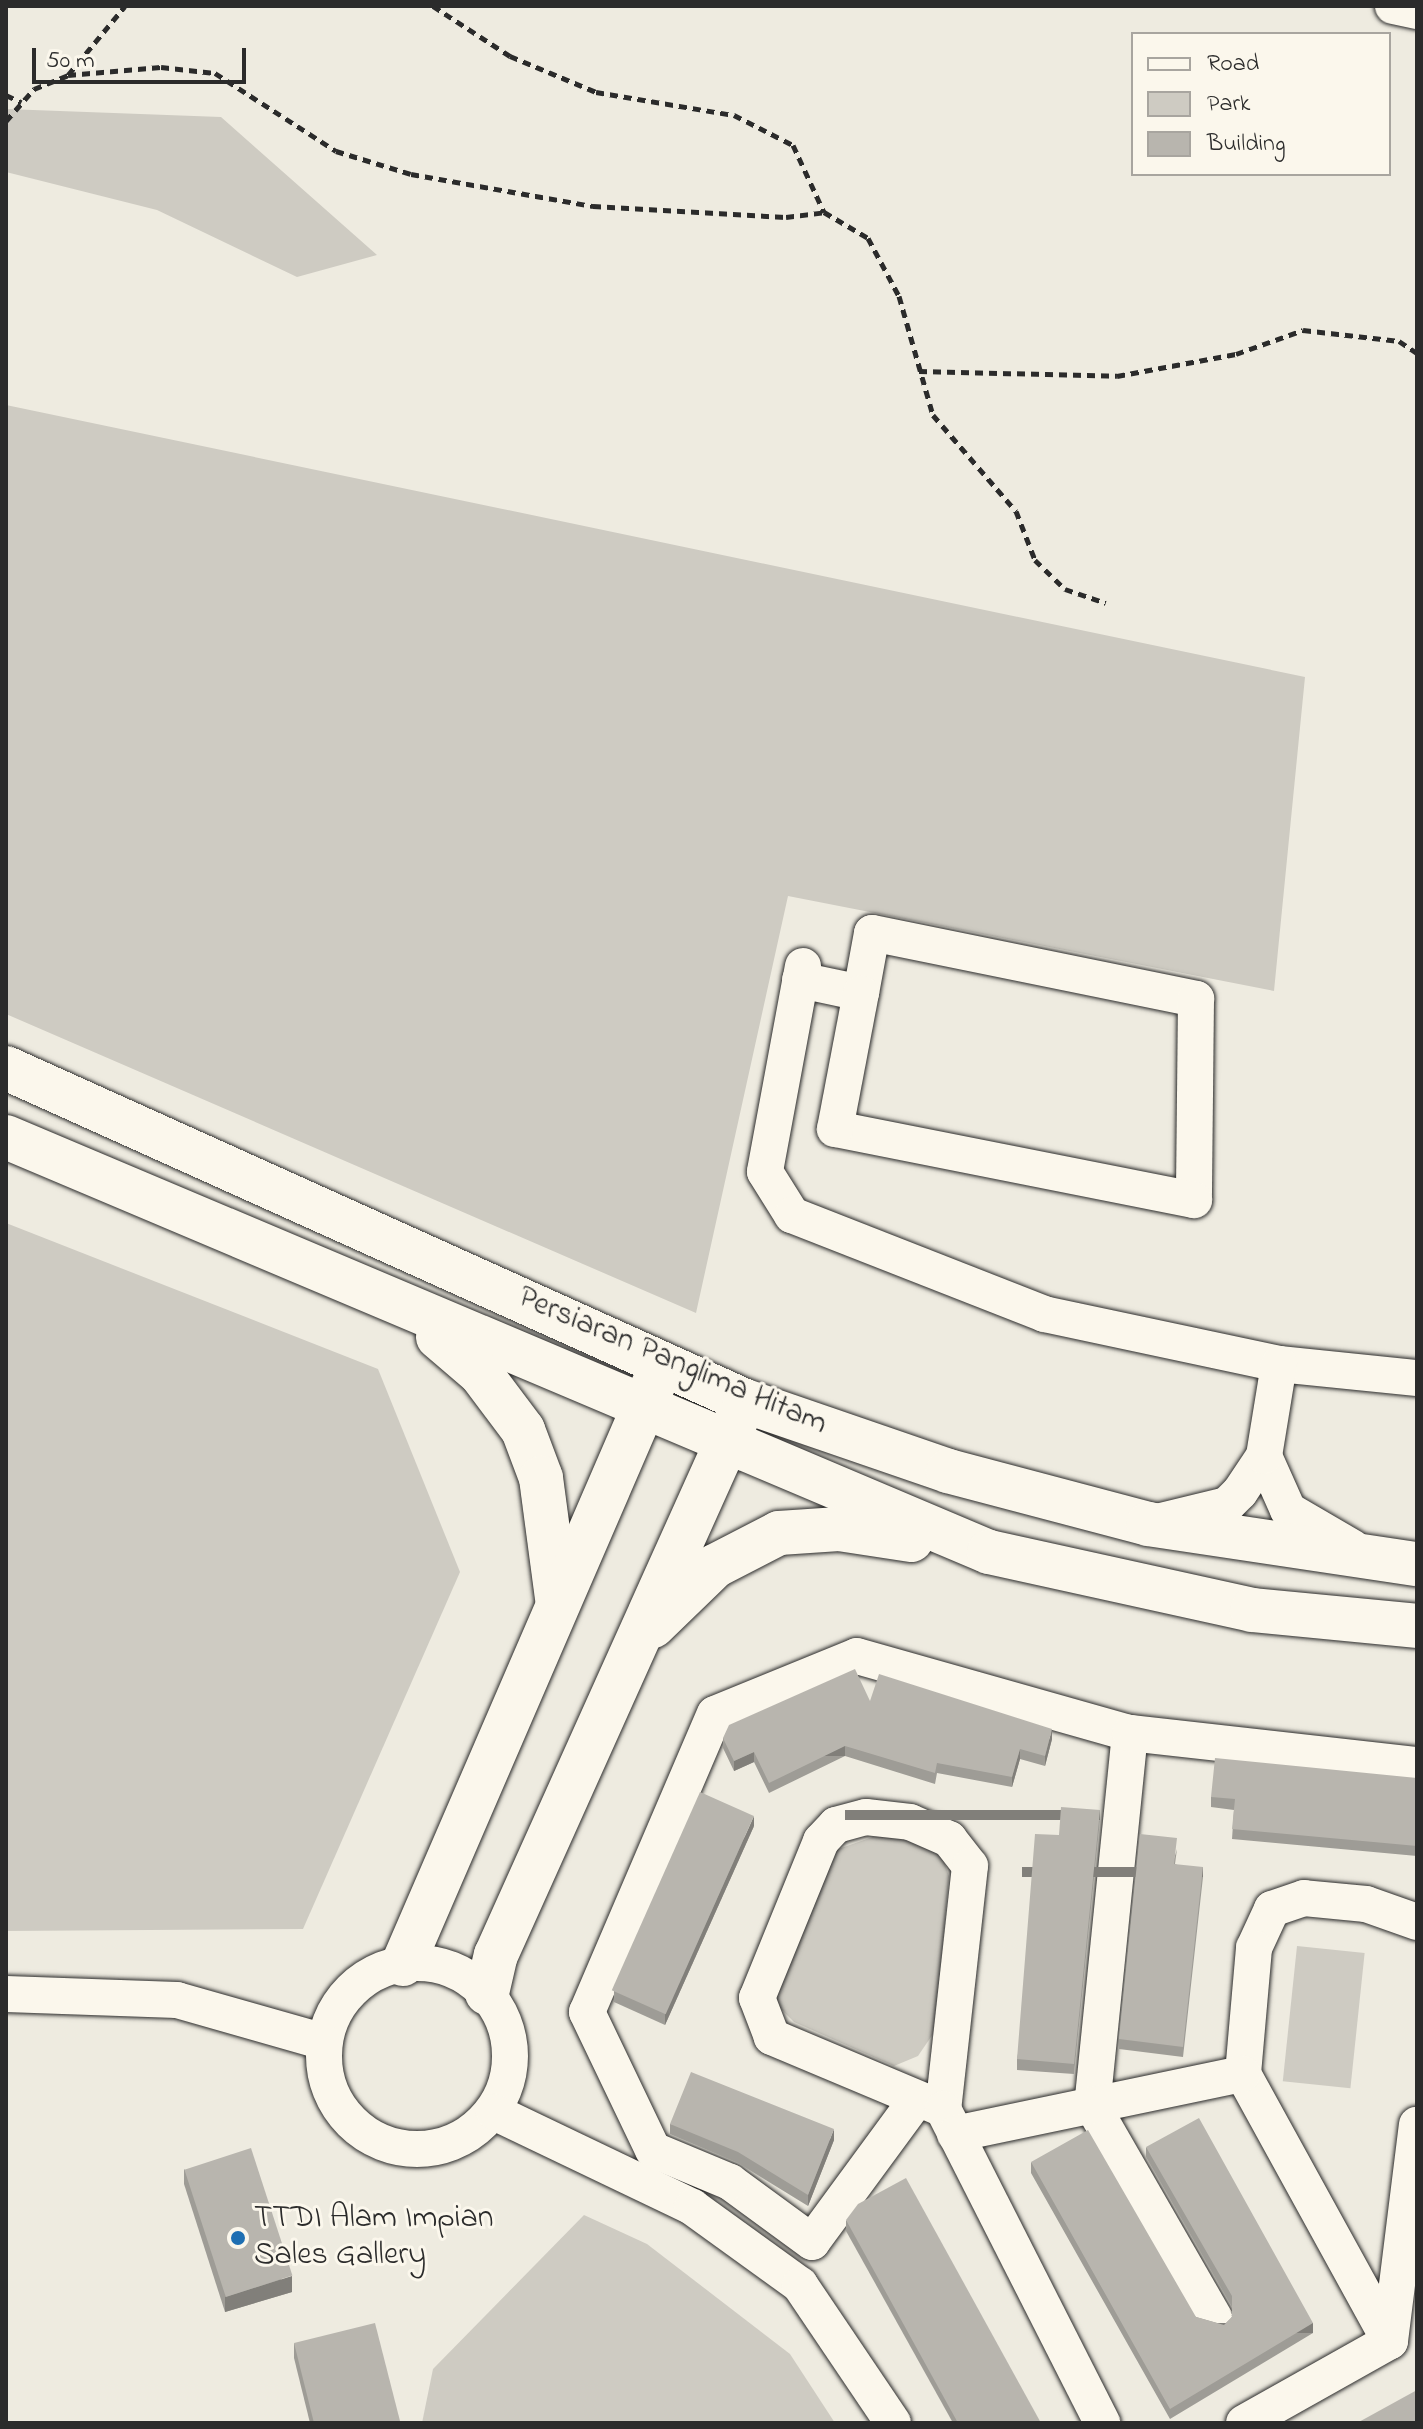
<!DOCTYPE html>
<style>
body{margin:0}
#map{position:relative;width:1423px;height:2429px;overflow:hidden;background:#eeebe0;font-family:"Indie Flower",sans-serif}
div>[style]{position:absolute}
.green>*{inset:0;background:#cecbc2;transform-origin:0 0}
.path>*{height:5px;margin-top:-2.5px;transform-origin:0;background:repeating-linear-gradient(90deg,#2b2b2b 0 8px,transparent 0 14px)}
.roads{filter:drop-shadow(0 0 2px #2b2b2b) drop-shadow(0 0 2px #2b2b2b)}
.minor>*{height:36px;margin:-18px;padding:0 18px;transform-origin:18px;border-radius:18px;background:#fbf7ec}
.minor>.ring{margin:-18px;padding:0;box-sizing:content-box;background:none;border:36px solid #fbf7ec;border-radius:50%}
.major>*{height:44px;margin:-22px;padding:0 22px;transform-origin:22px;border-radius:22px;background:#fbf7ec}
.wall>*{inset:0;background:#9e9c96}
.shaded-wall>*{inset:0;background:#817f7a;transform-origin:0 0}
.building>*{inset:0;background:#b8b5ae;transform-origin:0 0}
.dots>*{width:22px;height:22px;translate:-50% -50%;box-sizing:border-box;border:4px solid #fbf7ec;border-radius:50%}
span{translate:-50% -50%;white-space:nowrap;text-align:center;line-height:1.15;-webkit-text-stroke:6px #fbf7ec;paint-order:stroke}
.street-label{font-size:32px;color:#2b2b2b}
.poi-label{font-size:32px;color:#2b2b2b}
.left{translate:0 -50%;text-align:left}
.frame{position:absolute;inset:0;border:8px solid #2b2b2b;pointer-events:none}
.legend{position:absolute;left:1131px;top:32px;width:260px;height:144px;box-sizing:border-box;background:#fbf7ec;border:2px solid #a8a59f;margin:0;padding:10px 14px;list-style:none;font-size:24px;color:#2b2b2b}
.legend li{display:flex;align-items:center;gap:16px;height:40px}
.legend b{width:40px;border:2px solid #a8a59f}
.scale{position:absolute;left:32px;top:48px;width:214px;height:36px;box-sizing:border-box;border:4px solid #2b2b2b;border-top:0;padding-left:10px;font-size:24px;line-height:28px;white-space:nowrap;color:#2b2b2b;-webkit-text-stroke:6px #fbf7ec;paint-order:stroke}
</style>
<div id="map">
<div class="green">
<div style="clip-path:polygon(6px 109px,221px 117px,377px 255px,297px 277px,157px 210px,6px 172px)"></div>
<div style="clip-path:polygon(6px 405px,1305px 677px,1274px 991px,788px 896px,696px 1313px,6px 1014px)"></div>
<div style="clip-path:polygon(6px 1223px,378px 1369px,460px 1572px,303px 1929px,6px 1931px)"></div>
<div style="clip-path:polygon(884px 1833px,928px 1848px,943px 1859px,949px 1876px,935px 2031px,918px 2056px,894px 2066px,794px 2022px,774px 2002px,827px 1853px)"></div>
<div style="left:1297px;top:1946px;width:68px;height:136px;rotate:6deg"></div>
<div style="clip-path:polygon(584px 2215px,647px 2244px,790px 2354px,835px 2423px,422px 2423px,433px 2369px)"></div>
</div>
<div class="path">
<div style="left:433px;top:6px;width:92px;rotate:33deg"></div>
<div style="left:510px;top:56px;width:93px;rotate:22.7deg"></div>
<div style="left:596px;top:92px;width:140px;rotate:9.5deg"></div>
<div style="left:734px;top:115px;width:66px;rotate:27deg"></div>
<div style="left:793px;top:145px;width:74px;rotate:65.2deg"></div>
<div style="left:68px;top:75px;width:93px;rotate:-4.9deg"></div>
<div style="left:161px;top:67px;width:54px;rotate:6.3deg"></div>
<div style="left:215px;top:73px;width:144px;rotate:32.8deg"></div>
<div style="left:336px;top:151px;width:78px;rotate:17deg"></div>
<div style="left:411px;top:174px;width:185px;rotate:10deg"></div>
<div style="left:593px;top:206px;width:193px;rotate:3.3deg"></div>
<div style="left:786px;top:217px;width:38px;rotate:-7deg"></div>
<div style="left:824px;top:212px;width:51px;rotate:30.6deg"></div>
<div style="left:868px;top:238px;width:66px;rotate:61.9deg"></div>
<div style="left:899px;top:296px;width:124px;rotate:74.1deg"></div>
<div style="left:933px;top:415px;width:127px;rotate:49.2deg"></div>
<div style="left:1016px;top:511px;width:53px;rotate:68.8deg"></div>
<div style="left:1035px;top:560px;width:42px;rotate:44deg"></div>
<div style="left:1065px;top:589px;width:43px;rotate:18.9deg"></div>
<div style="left:6px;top:95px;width:17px;rotate:25deg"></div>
<div style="left:6px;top:121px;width:43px;rotate:-48.8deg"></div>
<div style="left:34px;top:89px;width:37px;rotate:-22deg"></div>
<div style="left:68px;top:75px;width:89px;rotate:-50.4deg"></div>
<div style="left:919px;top:371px;width:198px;rotate:1.4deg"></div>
<div style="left:1117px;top:376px;width:121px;rotate:-10.5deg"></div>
<div style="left:1236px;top:354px;width:71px;rotate:-19.7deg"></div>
<div style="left:1303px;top:330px;width:97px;rotate:6.5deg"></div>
<div style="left:1399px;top:341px;width:22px;rotate:34deg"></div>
</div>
<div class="roads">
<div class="minor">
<div style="left:1393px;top:6px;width:25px;rotate:12deg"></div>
<div style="left:803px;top:966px;width:209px;rotate:100.5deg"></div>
<div style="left:765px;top:1172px;width:51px;rotate:57.9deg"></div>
<div style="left:792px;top:1215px;width:271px;rotate:21.4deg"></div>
<div style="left:1044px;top:1314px;width:240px;rotate:12deg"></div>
<div style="left:1279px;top:1364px;width:139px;rotate:5.8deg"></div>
<div style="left:800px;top:980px;width:62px;rotate:12deg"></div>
<div style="left:861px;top:993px;width:61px;rotate:-79.6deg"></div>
<div style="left:872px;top:933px;width:331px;rotate:11.5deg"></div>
<div style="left:1196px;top:999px;width:201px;rotate:90.6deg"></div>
<div style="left:1194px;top:1200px;width:366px;rotate:-168.8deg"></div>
<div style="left:835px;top:1129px;width:138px;rotate:-79.2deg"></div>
<div style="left:1264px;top:1456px;width:59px;rotate:66deg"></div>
<div style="left:1288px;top:1510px;width:75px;rotate:30.3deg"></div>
<div style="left:1157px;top:1522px;width:72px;rotate:-13.7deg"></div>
<div style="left:1227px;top:1505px;width:18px;rotate:-45deg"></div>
<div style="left:1240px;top:1492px;width:43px;rotate:-56.3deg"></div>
<div style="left:1264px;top:1456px;width:93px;rotate:-80.7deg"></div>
<div style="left:1130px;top:1733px;width:374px;rotate:95.8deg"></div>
<div style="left:1092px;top:2105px;width:245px;rotate:60.1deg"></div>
<div style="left:866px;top:1817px;width:44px;rotate:6.5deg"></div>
<div style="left:910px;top:1822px;width:43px;rotate:23.6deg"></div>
<div style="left:949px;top:1839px;width:34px;rotate:52deg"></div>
<div style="left:970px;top:1866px;width:244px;rotate:96.3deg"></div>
<div style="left:943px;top:2109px;width:186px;rotate:-157.2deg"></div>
<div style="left:772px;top:2037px;width:42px;rotate:-111deg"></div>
<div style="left:757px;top:1998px;width:170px;rotate:-67.8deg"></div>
<div style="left:821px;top:1841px;width:22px;rotate:-47deg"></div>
<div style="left:836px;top:1825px;width:31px;rotate:-15deg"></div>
<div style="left:1417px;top:1922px;width:54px;rotate:-160.6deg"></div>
<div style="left:1366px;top:1904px;width:62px;rotate:-174.5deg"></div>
<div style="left:1304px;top:1898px;width:34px;rotate:161deg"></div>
<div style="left:1272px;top:1909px;width:43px;rotate:114.8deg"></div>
<div style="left:1254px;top:1948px;width:126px;rotate:95deg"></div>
<div style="left:1243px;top:2074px;width:305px;rotate:61.2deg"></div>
<div style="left:1390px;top:2341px;width:218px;rotate:-82.9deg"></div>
<div class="ring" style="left:324px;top:1963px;width:150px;height:150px"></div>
<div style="left:6px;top:1994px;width:171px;rotate:2deg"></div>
<div style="left:177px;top:2000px;width:153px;rotate:15.9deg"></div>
<div style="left:917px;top:2099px;width:177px;rotate:126.3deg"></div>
<div style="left:812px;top:2242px;width:102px;rotate:-143.8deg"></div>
<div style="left:730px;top:2182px;width:83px;rotate:-157.4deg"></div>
<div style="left:653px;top:2150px;width:153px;rotate:-115.6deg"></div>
<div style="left:587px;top:2012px;width:324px;rotate:-66.8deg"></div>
<div style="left:715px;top:1714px;width:153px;rotate:-22.2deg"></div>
<div style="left:857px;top:1656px;width:284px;rotate:15.8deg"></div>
<div style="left:1130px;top:1733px;width:289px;rotate:6.4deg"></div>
<div style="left:943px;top:2109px;width:352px;rotate:63.1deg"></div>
<div style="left:494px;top:2112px;width:220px;rotate:25.6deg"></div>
<div style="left:692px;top:2207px;width:133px;rotate:35.8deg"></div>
<div style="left:800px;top:2285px;width:166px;rotate:56deg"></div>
<div style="left:955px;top:2134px;width:294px;rotate:-11.8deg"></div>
<div style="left:1244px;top:2423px;width:167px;rotate:-29.3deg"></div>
</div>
<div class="major">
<div style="left:6px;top:1068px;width:811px;rotate:24.26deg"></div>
<div style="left:745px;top:1401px;width:215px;rotate:19deg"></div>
<div style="left:948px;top:1471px;width:207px;rotate:14.8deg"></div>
<div style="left:1148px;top:1524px;width:272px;rotate:8.5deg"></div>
<div style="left:6px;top:1137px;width:1067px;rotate:22.89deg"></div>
<div style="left:989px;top:1552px;width:269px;rotate:12.4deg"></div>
<div style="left:1252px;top:1610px;width:166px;rotate:5.5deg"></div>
<div style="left:438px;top:1337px;width:57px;rotate:40.7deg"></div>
<div style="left:481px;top:1374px;width:70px;rotate:53.1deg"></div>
<div style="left:523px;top:1430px;width:51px;rotate:69.4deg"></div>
<div style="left:541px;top:1478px;width:121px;rotate:82.4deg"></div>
<div style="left:653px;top:1626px;width:86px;rotate:-44.1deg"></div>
<div style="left:715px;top:1566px;width:72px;rotate:-27.3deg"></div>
<div style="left:779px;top:1533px;width:60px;rotate:-3.8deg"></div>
<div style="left:839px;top:1529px;width:73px;rotate:8.7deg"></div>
<div style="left:403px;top:1964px;width:633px;rotate:-66.63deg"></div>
<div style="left:487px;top:1993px;width:39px;rotate:-77deg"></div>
<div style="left:496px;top:1955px;width:585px;rotate:-65.8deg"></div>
</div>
</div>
<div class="wall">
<div style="clip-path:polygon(870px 1701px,1052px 1739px,1045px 1766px,1020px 1759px,1012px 1787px,937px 1773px,935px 1784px,845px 1756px,769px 1793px,754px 1762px,734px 1771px,723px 1748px,723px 1738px)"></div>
<div style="clip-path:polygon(1417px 1778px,1417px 1856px,1232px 1839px,1234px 1810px,1211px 1807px,1211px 1797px)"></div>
<div style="clip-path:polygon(1100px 1820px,1074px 2074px,1017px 2070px,1017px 2059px,1059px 1835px)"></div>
<div style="clip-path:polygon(754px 1826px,665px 2025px,614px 2002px,614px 1991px)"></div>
<div style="clip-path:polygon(1177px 1849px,1175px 1864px,1203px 1877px,1183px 2057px,1119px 2049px,1119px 2039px)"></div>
<div style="clip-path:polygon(670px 2124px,834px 2140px,808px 2206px,738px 2163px,670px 2134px)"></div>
<div style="clip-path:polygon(1146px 2147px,1313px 2333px,1170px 2419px,1031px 2173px,1031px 2162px,1196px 2317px,1224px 2325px,1232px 2317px,1232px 2307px,1146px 2157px)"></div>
<div style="clip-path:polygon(184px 2169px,292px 2292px,225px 2312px,184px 2184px)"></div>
<div style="clip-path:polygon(846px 2220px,1041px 2423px,953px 2423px,846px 2231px)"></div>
<div style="clip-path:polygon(294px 2343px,400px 2423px,310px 2423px,294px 2358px)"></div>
</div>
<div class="shaded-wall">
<div style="clip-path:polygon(1052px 1729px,1052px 1739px,1045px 1766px,1045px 1756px)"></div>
<div style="left:845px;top:1746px;width:10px;height:85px;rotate:90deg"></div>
<div style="clip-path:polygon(1020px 1749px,1020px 1759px,1012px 1787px,1012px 1777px)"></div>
<div style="clip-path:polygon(754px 1752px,754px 1762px,734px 1771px,734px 1761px)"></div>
<div style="left:1100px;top:1810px;width:10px;height:255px;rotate:90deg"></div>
<div style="clip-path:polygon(754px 1816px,754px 1826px,665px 2025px,665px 2014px)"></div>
<div style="left:1203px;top:1867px;width:10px;height:181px;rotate:90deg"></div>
<div style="clip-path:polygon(834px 2129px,834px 2140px,808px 2206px,808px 2195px)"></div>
<div style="clip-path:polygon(292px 2276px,292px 2292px,225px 2312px,225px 2297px)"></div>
<div style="left:1313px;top:2323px;width:10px;height:167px;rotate:90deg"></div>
</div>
<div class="building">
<div style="clip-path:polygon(855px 1669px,870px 1701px,879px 1674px,1052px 1729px,1045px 1756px,1020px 1749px,1012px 1777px,937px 1763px,935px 1773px,845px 1746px,769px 1783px,754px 1752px,734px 1761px,723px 1738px,729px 1725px)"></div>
<div style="clip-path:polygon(1215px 1758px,1417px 1778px,1417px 1846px,1232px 1829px,1235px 1799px,1211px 1797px)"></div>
<div style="left:700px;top:1792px;width:59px;height:217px;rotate:24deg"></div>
<div style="clip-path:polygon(1061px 1807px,1100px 1810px,1074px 2064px,1017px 2059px,1035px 1834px,1059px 1835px)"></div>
<div style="clip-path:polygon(1140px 1834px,1177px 1838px,1174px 1864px,1203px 1867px,1183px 2047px,1119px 2039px)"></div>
<div style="clip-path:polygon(691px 2072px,834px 2129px,808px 2195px,738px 2152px,670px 2124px)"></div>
<div style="clip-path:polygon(1199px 2118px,1313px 2323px,1170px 2409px,1031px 2162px,1088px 2130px,1196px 2317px,1224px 2325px,1232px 2317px,1232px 2296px,1146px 2147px)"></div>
<div style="left:251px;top:2148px;width:134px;height:70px;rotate:72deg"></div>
<div style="clip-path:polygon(906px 2178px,1041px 2423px,958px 2423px,846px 2220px,858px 2204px)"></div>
<div style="clip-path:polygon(375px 2323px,400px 2421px,392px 2423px,314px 2423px,294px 2343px)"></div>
<div style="clip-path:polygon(1417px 2390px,1417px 2423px,1357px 2423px)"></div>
</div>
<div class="dots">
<div style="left:238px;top:2238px;background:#1f6fb2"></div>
</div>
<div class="street-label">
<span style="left:672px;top:1362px;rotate:23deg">Persiaran Panglima Hitam</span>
</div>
<div class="poi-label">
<span class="left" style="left:254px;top:2238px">TTDI Alam Impian<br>Sales Gallery</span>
</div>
<div class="frame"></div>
<ul class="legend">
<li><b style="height:10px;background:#fbf7ec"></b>Road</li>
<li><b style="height:22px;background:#cecbc2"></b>Park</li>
<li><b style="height:22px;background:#b8b5ae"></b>Building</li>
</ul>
<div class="scale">50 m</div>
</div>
